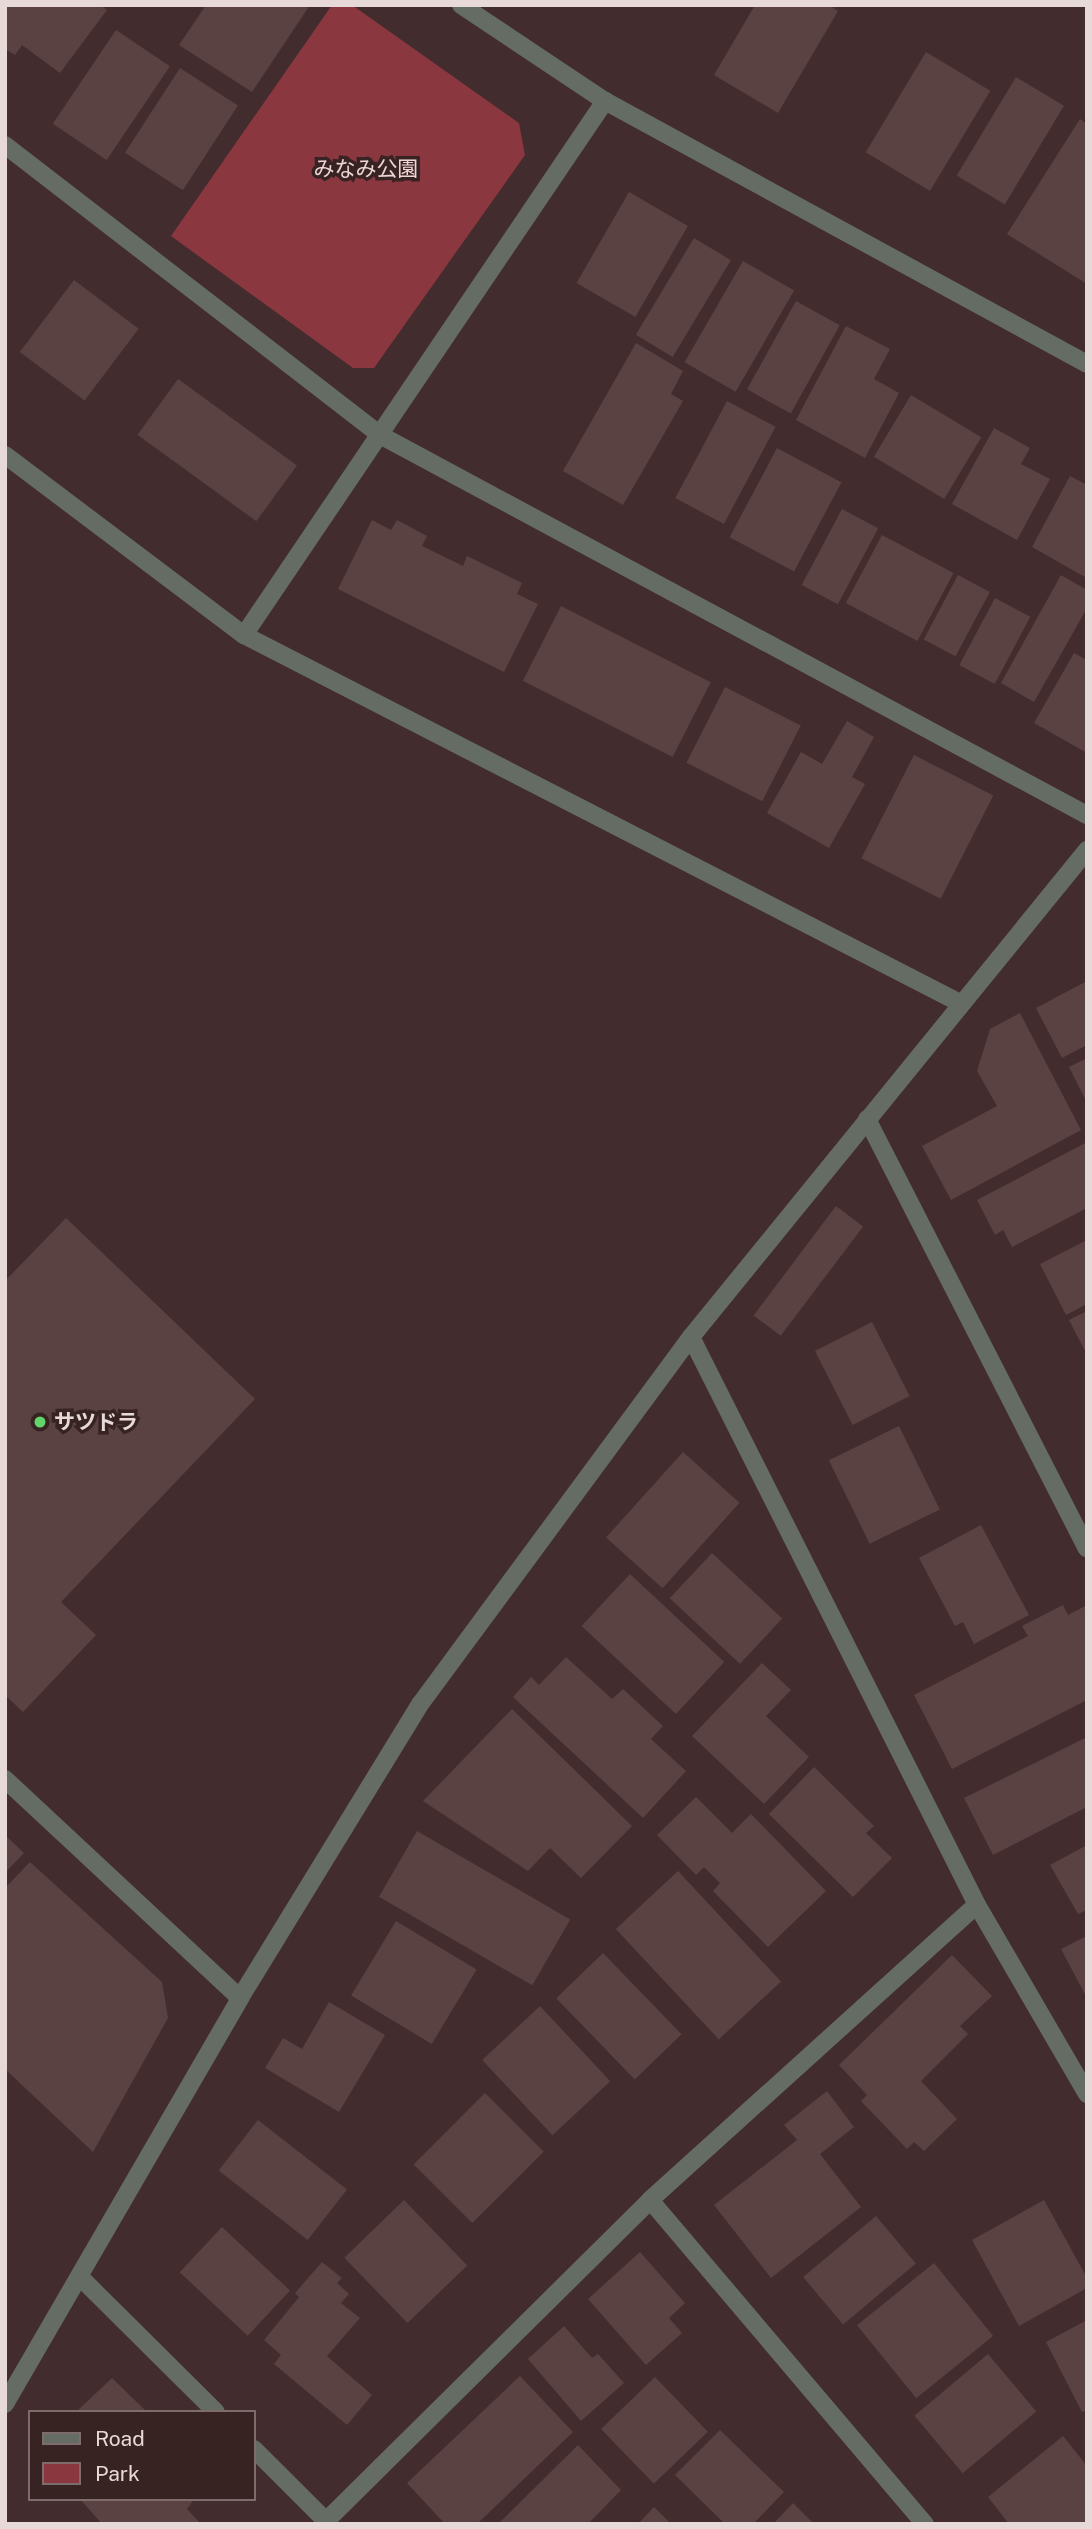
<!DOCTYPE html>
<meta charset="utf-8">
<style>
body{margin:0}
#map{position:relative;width:1092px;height:2529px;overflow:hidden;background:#432c2d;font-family:"Public Sans","Noto Sans JP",sans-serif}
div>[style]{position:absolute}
.green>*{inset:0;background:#8a373f}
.building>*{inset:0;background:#5a4243;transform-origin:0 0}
.minor>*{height:18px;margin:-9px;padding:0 9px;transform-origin:9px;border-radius:9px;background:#646c64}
.dots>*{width:19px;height:19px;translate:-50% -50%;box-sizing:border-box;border:4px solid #382323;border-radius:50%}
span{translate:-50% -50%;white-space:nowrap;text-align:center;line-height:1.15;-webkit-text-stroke:7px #382323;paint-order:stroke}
.park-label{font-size:21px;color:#efd4d4}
.poi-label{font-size:21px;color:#e8d9d9;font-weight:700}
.left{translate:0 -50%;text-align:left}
.frame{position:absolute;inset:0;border:7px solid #e8d9d9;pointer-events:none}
.legend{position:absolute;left:28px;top:2410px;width:228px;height:91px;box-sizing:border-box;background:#382323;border:2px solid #7e6c6c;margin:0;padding:9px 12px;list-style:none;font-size:21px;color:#e8d9d9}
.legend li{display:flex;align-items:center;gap:14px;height:35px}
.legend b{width:35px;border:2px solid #7e6c6c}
</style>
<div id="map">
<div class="green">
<div style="clip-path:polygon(332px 5px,352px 5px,519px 123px,525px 155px,374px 368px,353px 368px,171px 236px)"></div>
</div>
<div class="building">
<div style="clip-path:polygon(5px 5px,100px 5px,107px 10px,60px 73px,22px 45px,15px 55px,5px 49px)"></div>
<div style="clip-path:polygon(206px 5px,310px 5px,252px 92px,179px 45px)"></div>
<div style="clip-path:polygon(755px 5px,829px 5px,838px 11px,778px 113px,714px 75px)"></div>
<div style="left:116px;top:30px;width:65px;height:113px;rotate:34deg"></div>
<div style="left:926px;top:52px;width:75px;height:117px;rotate:31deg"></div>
<div style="left:180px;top:68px;width:69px;height:101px;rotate:33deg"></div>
<div style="left:1016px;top:77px;width:56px;height:115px;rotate:31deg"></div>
<div style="clip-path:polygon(1080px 119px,1087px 124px,1087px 284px,1007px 234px)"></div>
<div style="left:629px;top:192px;width:68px;height:105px;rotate:30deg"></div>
<div style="left:694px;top:238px;width:43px;height:113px;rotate:31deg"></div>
<div style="left:743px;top:261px;width:59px;height:117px;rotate:30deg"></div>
<div style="left:74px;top:280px;width:81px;height:90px;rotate:37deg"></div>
<div style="left:796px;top:301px;width:50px;height:101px;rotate:29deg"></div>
<div style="clip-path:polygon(846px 326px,890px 349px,874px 379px,899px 393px,865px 458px,796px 420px)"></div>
<div style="clip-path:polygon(636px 343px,683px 371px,671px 394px,683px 401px,623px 505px,563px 471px)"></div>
<div style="left:178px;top:379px;width:147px;height:69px;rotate:36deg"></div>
<div style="left:911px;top:395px;width:82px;height:72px;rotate:31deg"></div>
<div style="left:727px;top:401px;width:55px;height:110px;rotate:28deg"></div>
<div style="clip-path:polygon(994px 428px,1030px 448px,1021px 464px,1050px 479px,1017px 540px,952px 504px)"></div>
<div style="left:777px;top:448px;width:73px;height:101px;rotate:28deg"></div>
<div style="clip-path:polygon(1070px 476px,1087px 485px,1085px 577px,1032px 547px)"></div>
<div style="left:842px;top:509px;width:41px;height:86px;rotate:28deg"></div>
<div style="clip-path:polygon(372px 520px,391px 530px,397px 520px,427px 536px,422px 546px,463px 566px,467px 556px,522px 583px,517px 594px,538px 604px,504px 672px,338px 589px)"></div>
<div style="left:882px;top:535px;width:81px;height:77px;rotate:28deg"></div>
<div style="left:958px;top:575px;width:36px;height:73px;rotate:28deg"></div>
<div style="clip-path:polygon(1061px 575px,1087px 590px,1087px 608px,1034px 702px,1001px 683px)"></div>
<div style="left:995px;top:598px;width:40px;height:76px;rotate:28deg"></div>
<div style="left:561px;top:606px;width:168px;height:84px;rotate:27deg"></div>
<div style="clip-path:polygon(1074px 653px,1087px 660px,1087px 753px,1034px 723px)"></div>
<div style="left:725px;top:687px;width:85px;height:85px;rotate:27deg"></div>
<div style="clip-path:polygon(847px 721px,874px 737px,852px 777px,865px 784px,829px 848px,767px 813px,801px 752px,822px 764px)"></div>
<div style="left:914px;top:755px;width:89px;height:116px;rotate:27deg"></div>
<div style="clip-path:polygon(1087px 981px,1087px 1045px,1062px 1058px,1036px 1008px)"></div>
<div style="clip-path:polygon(1020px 1013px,1081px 1130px,951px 1200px,922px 1146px,997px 1106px,977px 1071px,990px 1029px)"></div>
<div style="clip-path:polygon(1087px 1058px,1087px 1103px,1069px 1067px)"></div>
<div style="clip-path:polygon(1087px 1142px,1087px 1208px,1012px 1247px,1003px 1230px,995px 1235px,977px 1200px)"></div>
<div style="left:836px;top:1206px;width:34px;height:137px;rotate:37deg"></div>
<div style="clip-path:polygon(66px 1218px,255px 1399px,61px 1602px,96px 1635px,23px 1712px,5px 1695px,5px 1281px)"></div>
<div style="clip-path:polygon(1087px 1240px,1087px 1304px,1066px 1315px,1040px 1264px)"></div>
<div style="clip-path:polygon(1087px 1311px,1087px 1355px,1069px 1320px)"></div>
<div style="left:872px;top:1322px;width:83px;height:64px;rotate:63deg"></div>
<div style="left:899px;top:1426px;width:93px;height:78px;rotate:64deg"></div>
<div style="left:683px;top:1452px;width:76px;height:115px;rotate:42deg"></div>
<div style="clip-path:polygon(981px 1525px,1029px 1615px,974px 1644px,963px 1622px,955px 1626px,919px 1558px)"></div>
<div style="left:712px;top:1553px;width:96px;height:62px;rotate:43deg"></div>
<div style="left:630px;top:1574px;width:129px;height:71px;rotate:43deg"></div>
<div style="clip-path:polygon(1063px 1605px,1068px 1615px,1087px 1605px,1087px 1700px,952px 1769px,914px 1695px,1028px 1636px,1022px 1626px)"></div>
<div style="clip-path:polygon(566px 1657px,612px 1699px,623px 1689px,663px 1726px,651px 1739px,686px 1771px,643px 1818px,513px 1697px,531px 1677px,539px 1685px)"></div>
<div style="clip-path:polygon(762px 1663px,791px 1690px,766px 1716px,809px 1757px,764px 1804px,692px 1736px)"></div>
<div style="clip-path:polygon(512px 1709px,632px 1826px,581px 1878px,550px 1848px,528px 1871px,423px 1801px)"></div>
<div style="clip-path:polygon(1087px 1737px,1087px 1807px,993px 1855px,964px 1798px)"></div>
<div style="clip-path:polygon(814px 1767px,874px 1826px,866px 1833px,892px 1858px,853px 1897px,769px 1814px)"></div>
<div style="clip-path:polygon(696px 1797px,732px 1833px,751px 1814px,826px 1891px,768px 1947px,713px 1891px,720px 1883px,704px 1867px,696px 1875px,657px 1835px)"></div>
<div style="left:417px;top:1831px;width:177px;height:76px;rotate:30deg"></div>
<div style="clip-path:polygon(5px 1835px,24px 1853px,5px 1873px)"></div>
<div style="clip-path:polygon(1087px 1845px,1087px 1910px,1078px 1914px,1050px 1865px)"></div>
<div style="clip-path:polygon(30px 1862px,162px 1982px,168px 2018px,93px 2152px,5px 2069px,5px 1888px)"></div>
<div style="left:678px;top:1871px;width:151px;height:85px;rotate:47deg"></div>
<div style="left:396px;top:1921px;width:94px;height:87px;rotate:31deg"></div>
<div style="clip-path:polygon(1087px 1936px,1087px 1998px,1061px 1949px)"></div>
<div style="left:603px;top:1953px;width:113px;height:65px;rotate:46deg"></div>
<div style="clip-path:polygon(952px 1955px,992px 1996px,960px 2026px,968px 2034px,921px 2081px,957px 2119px,924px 2151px,914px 2142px,907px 2149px,861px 2101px,867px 2095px,839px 2065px)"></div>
<div style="clip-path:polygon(329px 2002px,385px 2035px,339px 2112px,265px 2068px,283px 2038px,302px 2049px)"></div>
<div style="left:540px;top:2006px;width:103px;height:79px;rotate:47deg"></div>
<div style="clip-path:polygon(827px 2091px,854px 2127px,820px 2154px,861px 2207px,771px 2278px,714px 2205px,797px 2140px,784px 2125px)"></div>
<div style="left:485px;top:2093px;width:83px;height:101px;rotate:45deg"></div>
<div style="left:258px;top:2120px;width:113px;height:64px;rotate:38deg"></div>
<div style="left:404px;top:2200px;width:91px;height:83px;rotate:46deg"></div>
<div style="clip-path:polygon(1044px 2200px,1087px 2278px,1087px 2288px,1019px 2326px,972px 2240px)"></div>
<div style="left:876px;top:2216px;width:62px;height:95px;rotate:50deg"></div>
<div style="left:222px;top:2227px;width:93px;height:62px;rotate:43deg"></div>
<div style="clip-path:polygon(640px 2252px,685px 2303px,669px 2318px,682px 2333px,646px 2365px,588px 2299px)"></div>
<div style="clip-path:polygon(322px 2262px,342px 2278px,337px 2283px,349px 2294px,341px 2303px,360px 2318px,327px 2356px,372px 2395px,347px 2425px,274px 2364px,281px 2355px,264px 2340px,299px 2297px,295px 2293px)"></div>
<div style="left:934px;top:2263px;width:94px;height:99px;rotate:51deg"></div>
<div style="clip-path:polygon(1087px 2320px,1087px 2410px,1082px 2412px,1046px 2342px)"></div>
<div style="clip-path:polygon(564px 2326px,592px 2358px,598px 2354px,624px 2383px,581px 2421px,528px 2359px)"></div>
<div style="left:988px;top:2354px;width:75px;height:96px;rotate:50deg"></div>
<div style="clip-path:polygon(520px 2376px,573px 2432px,477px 2524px,445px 2524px,407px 2483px)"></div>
<div style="left:655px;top:2377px;width:76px;height:75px;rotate:46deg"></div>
<div style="clip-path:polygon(112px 2378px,147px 2412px,76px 2412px)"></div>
<div style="clip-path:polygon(720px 2430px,784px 2492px,753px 2524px,725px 2524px,675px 2475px)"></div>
<div style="clip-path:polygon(1063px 2436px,1087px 2466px,1087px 2524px,1009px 2524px,988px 2497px)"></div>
<div style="clip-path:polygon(578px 2445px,621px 2490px,588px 2524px,498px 2524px)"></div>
<div style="clip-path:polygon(80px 2499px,194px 2499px,187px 2509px,201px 2524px,102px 2524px)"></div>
<div style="clip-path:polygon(793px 2503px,814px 2524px,773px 2524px)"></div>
<div style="clip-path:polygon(654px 2507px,671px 2524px,638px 2524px)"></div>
</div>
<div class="minor">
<div style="left:461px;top:5px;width:173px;rotate:33.7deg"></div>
<div style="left:605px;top:101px;width:549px;rotate:28.62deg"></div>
<div style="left:5px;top:145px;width:474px;rotate:37.7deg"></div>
<div style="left:380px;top:435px;width:803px;rotate:28.26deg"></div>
<div style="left:5px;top:455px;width:299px;rotate:37deg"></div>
<div style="left:244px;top:635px;width:805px;rotate:27.2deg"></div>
<div style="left:244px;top:635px;width:645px;rotate:-55.94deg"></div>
<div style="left:867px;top:1119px;width:482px;rotate:62.9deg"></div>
<div style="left:691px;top:1337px;width:636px;rotate:63.27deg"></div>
<div style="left:977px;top:1905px;width:219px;rotate:59.8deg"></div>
<div style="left:5px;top:1779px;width:321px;rotate:43deg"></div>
<div style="left:650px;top:2200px;width:425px;rotate:49.7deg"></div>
<div style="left:81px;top:2278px;width:190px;rotate:44.8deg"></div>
<div style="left:5px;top:2404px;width:469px;rotate:-59.9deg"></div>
<div style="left:240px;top:1998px;width:346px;rotate:-58.5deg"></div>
<div style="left:421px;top:1703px;width:455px;rotate:-53.6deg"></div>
<div style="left:691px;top:1337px;width:628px;rotate:-50.88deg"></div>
<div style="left:254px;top:2449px;width:106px;rotate:45deg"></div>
<div style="left:326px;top:2521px;width:456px;rotate:-44.7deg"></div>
<div style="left:650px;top:2200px;width:440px;rotate:-42.1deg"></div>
</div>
<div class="dots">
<div style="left:40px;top:1422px;background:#61d46a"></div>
</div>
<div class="park-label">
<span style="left:366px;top:169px">みなみ公園</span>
</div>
<div class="poi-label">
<span class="left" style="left:54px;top:1422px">サツドラ</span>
</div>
<div class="frame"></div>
<ul class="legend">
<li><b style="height:9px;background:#646c64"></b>Road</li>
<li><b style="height:19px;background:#8a373f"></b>Park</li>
</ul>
</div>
